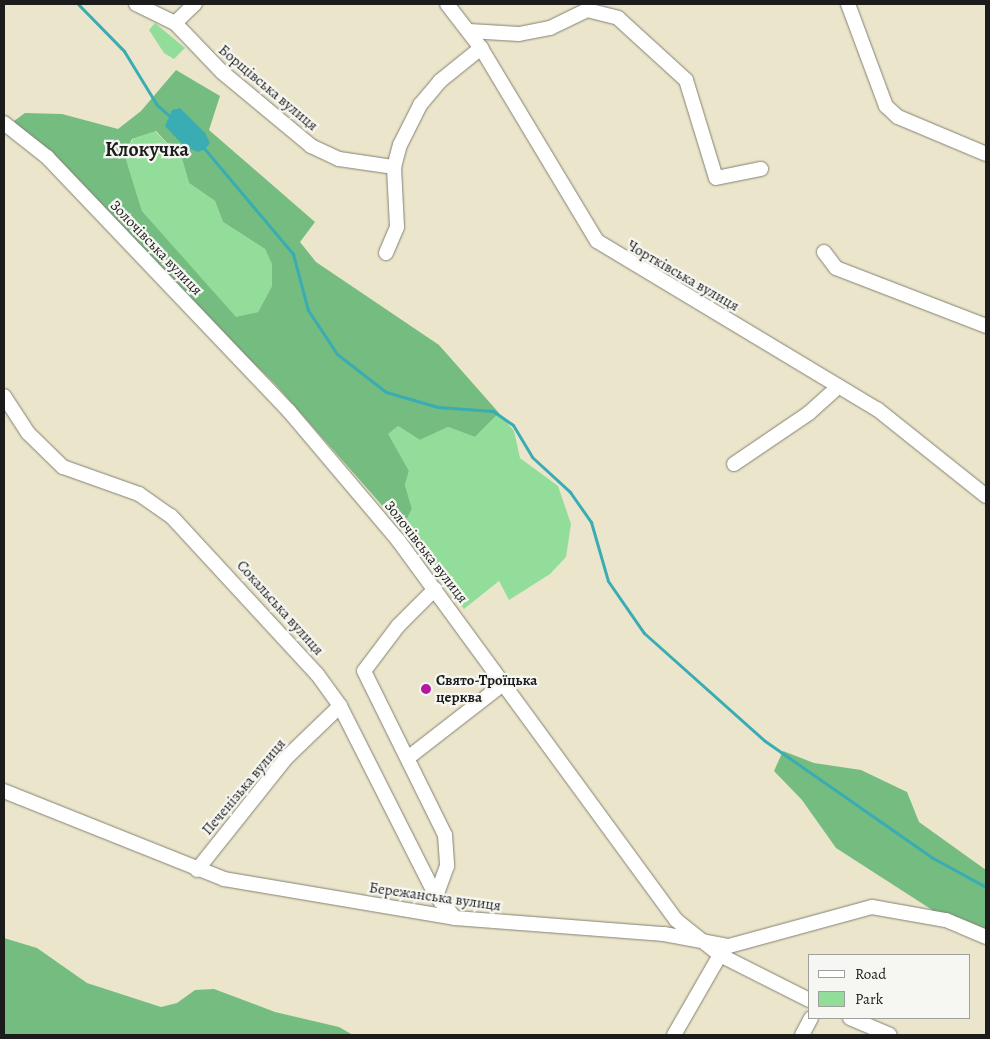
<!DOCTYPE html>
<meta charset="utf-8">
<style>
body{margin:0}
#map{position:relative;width:990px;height:1039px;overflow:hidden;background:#ebe6cb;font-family:Alegreya,serif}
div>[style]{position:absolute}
.green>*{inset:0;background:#92dd99}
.forest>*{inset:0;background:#75bc81}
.water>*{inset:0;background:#3aacb3}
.stream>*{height:3px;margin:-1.5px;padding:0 1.5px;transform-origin:1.5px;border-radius:1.5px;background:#3aacb3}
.roads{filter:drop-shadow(0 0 1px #848174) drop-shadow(0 0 1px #848174)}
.minor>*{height:14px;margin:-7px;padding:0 7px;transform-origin:7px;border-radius:7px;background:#fff}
.dots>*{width:14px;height:14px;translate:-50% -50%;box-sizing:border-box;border:2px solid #f6f6f2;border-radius:50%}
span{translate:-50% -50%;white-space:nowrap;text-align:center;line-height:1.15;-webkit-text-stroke:4.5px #f6f6f2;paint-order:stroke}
.street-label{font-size:15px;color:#1c1c1c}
.poi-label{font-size:15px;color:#1c1c1c;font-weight:700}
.left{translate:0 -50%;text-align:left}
.district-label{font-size:20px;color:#1c1c1c;font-weight:700}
.frame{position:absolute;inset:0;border:5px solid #1c1c1c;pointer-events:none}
.legend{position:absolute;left:808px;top:954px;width:162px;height:65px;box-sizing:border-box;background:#f6f6f2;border:1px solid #9f9f9c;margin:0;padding:6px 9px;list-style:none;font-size:15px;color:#1c1c1c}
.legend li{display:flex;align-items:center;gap:10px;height:25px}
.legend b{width:25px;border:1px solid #9f9f9c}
</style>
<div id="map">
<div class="green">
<div style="clip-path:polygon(155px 23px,185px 48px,174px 59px,164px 53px,149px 30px)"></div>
<div style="clip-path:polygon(155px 131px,182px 159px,189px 183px,215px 201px,223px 222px,265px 249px,272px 263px,272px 286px,258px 312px,236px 318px,142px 211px,125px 156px,133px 139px)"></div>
<div style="clip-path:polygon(499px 413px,514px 431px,520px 458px,558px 486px,571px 524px,566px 557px,550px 574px,509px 600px,499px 581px,464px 609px,402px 528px,412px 509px,405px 485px,409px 471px,387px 434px,398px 426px,420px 440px,448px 427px,475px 437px)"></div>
</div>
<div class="forest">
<div style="clip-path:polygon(evenodd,176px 70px,220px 96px,209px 130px,315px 222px,300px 242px,316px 262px,439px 345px,499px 413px,475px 437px,448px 427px,420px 440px,398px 426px,388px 434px,409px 471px,405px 485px,412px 509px,402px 528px,275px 384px,42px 157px,14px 121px,25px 113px,62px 114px,118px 129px,141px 111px,176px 70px,156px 131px,182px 159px,189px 183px,215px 201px,223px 222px,265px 249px,272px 264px,272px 286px,258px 312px,236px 317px,142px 211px,125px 156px,132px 139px,156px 131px)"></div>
<div style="clip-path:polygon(783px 751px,814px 763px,861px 770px,907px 792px,919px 822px,986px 870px,986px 935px,940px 915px,836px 848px,802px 800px,774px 771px)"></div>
<div style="clip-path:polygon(4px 938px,37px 948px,87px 983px,161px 1007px,177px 1003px,195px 990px,214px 989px,275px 1012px,339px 1027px,353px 1035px,4px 1035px)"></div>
</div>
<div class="water">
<div style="clip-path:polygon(180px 108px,205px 133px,210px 143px,205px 149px,198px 152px,184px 146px,165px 126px,172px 110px)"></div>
</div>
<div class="stream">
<div style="left:78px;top:4px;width:66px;rotate:45.6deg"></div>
<div style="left:124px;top:51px;width:63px;rotate:58.6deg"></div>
<div style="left:157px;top:105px;width:18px;rotate:41deg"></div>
<div style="left:203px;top:147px;width:140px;rotate:49.9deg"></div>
<div style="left:293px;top:254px;width:58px;rotate:75deg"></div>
<div style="left:308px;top:310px;width:53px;rotate:56.6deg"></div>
<div style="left:337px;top:354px;width:62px;rotate:37.8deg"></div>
<div style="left:386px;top:392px;width:54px;rotate:16.1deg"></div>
<div style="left:438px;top:407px;width:55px;rotate:4.2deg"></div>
<div style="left:493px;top:411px;width:24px;rotate:35deg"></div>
<div style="left:513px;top:425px;width:37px;rotate:59deg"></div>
<div style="left:532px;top:457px;width:52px;rotate:42.6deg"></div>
<div style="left:570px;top:492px;width:37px;rotate:55deg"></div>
<div style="left:591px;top:522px;width:61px;rotate:73.9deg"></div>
<div style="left:608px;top:581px;width:63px;rotate:55.3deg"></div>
<div style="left:644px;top:633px;width:162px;rotate:41.8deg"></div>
<div style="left:765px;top:741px;width:205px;rotate:34.9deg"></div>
<div style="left:933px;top:858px;width:60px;rotate:28.7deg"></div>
</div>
<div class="roads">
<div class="minor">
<div style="left:136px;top:4px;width:43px;rotate:26deg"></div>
<div style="left:175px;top:23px;width:68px;rotate:46.2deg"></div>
<div style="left:222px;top:72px;width:116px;rotate:39.7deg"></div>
<div style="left:311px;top:146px;width:31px;rotate:25deg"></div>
<div style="left:339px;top:159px;width:56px;rotate:8.3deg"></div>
<div style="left:447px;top:4px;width:56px;rotate:52.3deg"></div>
<div style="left:481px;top:48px;width:225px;rotate:59deg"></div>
<div style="left:597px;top:241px;width:327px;rotate:31deg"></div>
<div style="left:877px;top:409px;width:139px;rotate:38.6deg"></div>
<div style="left:848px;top:4px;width:109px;rotate:69.6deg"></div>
<div style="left:886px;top:106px;width:16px;rotate:43deg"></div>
<div style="left:898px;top:117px;width:95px;rotate:22.8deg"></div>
<div style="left:175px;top:23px;width:28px;rotate:-44deg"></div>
<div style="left:469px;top:31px;width:50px;rotate:3.4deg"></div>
<div style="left:519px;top:34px;width:32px;rotate:-11deg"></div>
<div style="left:550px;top:28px;width:41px;rotate:-25.9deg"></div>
<div style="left:587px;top:10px;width:32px;rotate:14deg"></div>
<div style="left:618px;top:18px;width:92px;rotate:42.4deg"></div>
<div style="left:686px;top:80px;width:102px;rotate:73deg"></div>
<div style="left:716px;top:178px;width:46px;rotate:-11.3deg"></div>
<div style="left:4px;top:123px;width:55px;rotate:38.3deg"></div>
<div style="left:47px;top:157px;width:351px;rotate:46.4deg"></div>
<div style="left:289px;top:411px;width:169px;rotate:49.8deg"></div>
<div style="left:398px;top:540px;width:471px;rotate:53.8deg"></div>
<div style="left:676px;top:920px;width:56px;rotate:38.5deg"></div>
<div style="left:720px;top:955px;width:100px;rotate:26.8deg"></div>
<div style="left:824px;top:252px;width:20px;rotate:53deg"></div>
<div style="left:836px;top:268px;width:161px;rotate:21.1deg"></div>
<div style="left:386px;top:253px;width:28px;rotate:-67deg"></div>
<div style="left:397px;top:227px;width:60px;rotate:-92.9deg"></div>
<div style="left:394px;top:167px;width:23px;rotate:-75deg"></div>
<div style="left:400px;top:145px;width:45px;rotate:-63.4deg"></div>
<div style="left:420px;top:105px;width:31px;rotate:-50deg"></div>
<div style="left:440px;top:81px;width:53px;rotate:-38.8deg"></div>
<div style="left:4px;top:396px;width:44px;rotate:57deg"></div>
<div style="left:28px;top:433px;width:49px;rotate:44.2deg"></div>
<div style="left:63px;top:467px;width:81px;rotate:19.6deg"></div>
<div style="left:139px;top:494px;width:39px;rotate:35deg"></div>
<div style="left:171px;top:516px;width:215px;rotate:47.3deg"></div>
<div style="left:317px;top:674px;width:39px;rotate:54deg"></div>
<div style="left:340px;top:706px;width:213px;rotate:63.2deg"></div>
<div style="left:436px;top:896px;width:29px;rotate:49deg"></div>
<div style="left:734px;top:464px;width:91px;rotate:-34.2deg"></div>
<div style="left:809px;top:413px;width:40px;rotate:-42deg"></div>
<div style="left:435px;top:589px;width:52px;rotate:135deg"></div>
<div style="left:398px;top:626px;width:56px;rotate:127.1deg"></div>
<div style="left:364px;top:671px;width:183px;rotate:63.7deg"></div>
<div style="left:445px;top:835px;width:31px;rotate:86deg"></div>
<div style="left:447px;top:866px;width:32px;rotate:110deg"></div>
<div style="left:409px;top:757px;width:119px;rotate:-37.8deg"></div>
<div style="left:4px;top:791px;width:237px;rotate:21.8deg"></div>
<div style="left:224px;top:879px;width:234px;rotate:9.6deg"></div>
<div style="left:455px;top:918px;width:210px;rotate:4.4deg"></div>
<div style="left:664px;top:934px;width:66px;rotate:10.5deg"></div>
<div style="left:729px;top:946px;width:148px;rotate:-15.3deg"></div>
<div style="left:872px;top:907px;width:75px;rotate:10deg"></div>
<div style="left:946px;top:920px;width:43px;rotate:23deg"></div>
<div style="left:197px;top:870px;width:143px;rotate:-51.5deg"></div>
<div style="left:286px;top:758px;width:75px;rotate:-43.9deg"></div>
<div style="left:850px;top:1018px;width:43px;rotate:23deg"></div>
<div style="left:674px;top:1035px;width:92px;rotate:-60.1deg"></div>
<div style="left:802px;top:1035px;width:19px;rotate:-62deg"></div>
</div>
</div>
<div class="dots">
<div style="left:426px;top:689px;background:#b5179e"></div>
</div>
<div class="street-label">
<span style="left:268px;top:88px;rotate:40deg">Борщівська вулиця</span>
<span style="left:156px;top:248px;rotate:46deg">Золочівська вулиця</span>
<span style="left:683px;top:276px;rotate:30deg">Чортківська вулиця</span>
<span style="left:426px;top:552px;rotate:52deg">Золочівська вулиця</span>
<span style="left:280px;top:608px;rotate:48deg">Сокальська вулиця</span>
<span style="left:244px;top:787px;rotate:-50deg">Печенізька вулиця</span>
<span style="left:435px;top:897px;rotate:8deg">Бережанська вулиця</span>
</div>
<div class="poi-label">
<span class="left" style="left:436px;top:689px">Свято-Троїцька<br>церква</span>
</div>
<div class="district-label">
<span style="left:147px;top:149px">Клокучка</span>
</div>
<div class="frame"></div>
<ul class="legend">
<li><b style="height:6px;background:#fff"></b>Road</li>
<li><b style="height:14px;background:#92dd99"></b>Park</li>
</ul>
</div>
